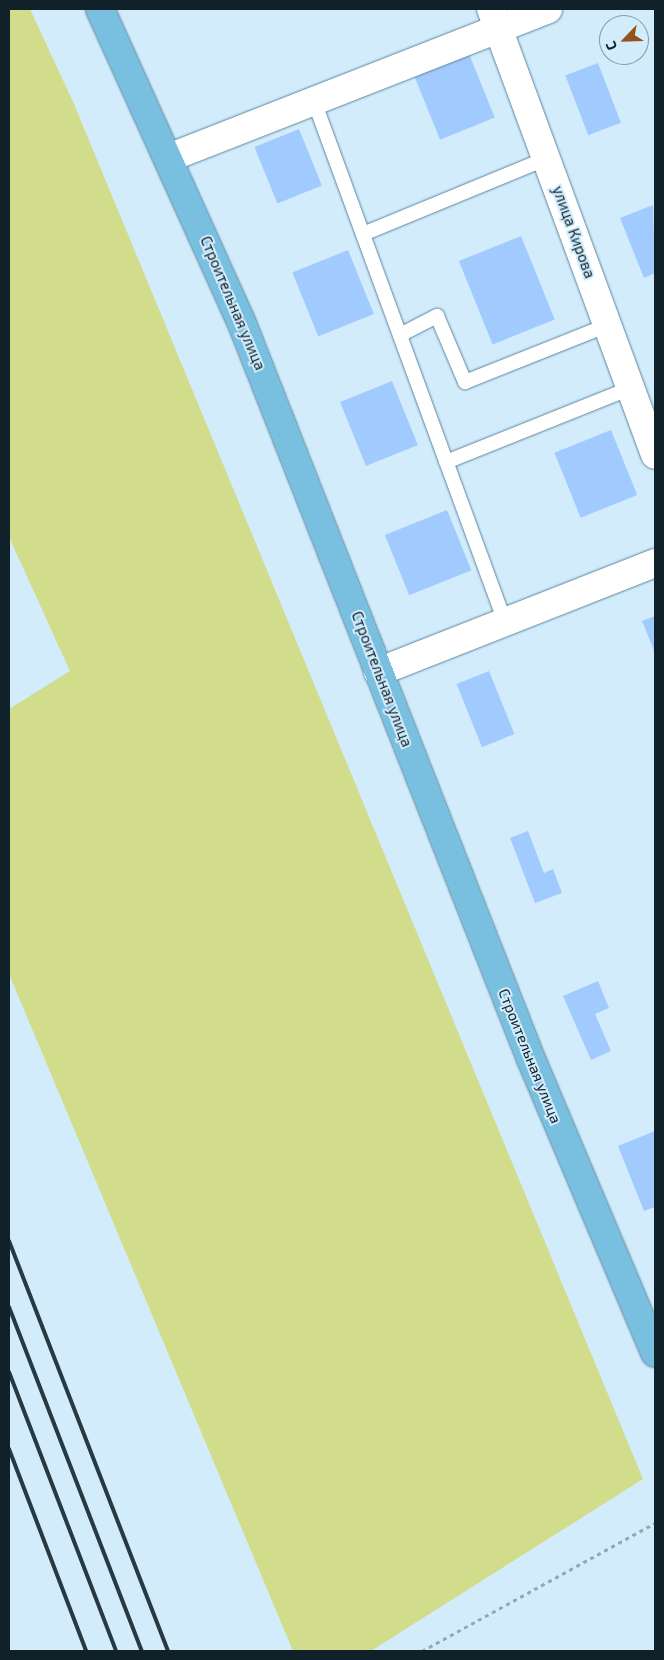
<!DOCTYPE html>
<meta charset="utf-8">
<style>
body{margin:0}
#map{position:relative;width:664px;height:1660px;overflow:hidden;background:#d2ecfc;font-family:"Exo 2",sans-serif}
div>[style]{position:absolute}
.green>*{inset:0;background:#d1dd8b}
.building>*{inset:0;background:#a1cafe;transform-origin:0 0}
.path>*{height:3px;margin-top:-1.5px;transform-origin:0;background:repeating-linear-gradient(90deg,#91a8b5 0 4px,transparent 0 8px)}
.roads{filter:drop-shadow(0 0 1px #5d859d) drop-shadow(0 0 1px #5d859d)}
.lane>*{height:14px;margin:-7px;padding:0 7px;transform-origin:7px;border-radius:7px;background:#fff}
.street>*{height:28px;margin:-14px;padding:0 14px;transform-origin:14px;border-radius:14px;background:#fff}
.primary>*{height:28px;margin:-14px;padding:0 14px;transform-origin:14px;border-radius:14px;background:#79bfdf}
.rail>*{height:4px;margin:-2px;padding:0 2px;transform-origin:2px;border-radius:2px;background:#273943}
span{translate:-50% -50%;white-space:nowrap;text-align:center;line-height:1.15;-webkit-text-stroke:4px #d2ecfc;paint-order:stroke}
.street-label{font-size:15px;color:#10212a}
.frame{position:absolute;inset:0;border:10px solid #10212a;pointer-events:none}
.north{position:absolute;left:599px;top:15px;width:50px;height:50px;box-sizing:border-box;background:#d2ecfc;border:1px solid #849ba8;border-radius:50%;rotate:246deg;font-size:14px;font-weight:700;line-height:20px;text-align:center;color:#10212a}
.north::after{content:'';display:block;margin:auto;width:18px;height:22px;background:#94531e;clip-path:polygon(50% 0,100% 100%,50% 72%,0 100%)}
</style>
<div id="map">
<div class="green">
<div style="clip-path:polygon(9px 9px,30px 9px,74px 104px,643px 1479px,371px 1651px,293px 1651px,9px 974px,9px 709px,70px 671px,9px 537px)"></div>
</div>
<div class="building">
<div style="left:467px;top:49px;width:74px;height:59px;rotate:68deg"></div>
<div style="left:598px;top:63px;width:64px;height:35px;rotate:69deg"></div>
<div style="left:299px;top:129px;width:61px;height:48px;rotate:68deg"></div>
<div style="clip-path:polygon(653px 205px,655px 273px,644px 278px,620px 218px)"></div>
<div style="left:521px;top:236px;width:90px;height:67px;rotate:68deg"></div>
<div style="left:348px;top:250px;width:69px;height:60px;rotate:68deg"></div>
<div style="left:392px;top:381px;width:69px;height:56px;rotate:68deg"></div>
<div style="left:611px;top:430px;width:70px;height:61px;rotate:68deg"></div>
<div style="left:447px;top:510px;width:65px;height:67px;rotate:68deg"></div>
<div style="clip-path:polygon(655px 616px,655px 653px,642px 621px)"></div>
<div style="left:489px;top:671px;width:68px;height:35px;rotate:68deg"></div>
<div style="clip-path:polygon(528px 831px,544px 873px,553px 869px,562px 893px,535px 903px,510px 838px)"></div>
<div style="clip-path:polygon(598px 981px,609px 1008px,595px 1014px,611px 1051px,591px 1060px,563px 996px)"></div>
<div style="clip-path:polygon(655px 1131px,655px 1207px,644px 1211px,618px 1146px)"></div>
</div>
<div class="path">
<div style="left:422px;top:1651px;width:266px;rotate:-28.8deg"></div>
</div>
<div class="roads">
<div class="lane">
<div style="left:314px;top:101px;width:555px;rotate:69.87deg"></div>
<div style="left:363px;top:234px;width:199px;rotate:-22.4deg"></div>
<div style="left:400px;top:335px;width:42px;rotate:-27.2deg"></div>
<div style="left:437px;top:316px;width:72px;rotate:67deg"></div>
<div style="left:465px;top:382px;width:154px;rotate:-21.7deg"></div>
<div style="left:446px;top:462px;width:199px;rotate:-21.8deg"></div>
</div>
<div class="street">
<div style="left:491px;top:9px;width:475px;rotate:69.8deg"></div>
<div style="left:171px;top:157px;width:405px;rotate:-21.4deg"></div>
<div style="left:378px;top:672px;width:298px;rotate:-21.5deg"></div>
</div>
<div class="primary">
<div style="left:100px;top:9px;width:342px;rotate:65.7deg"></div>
<div style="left:241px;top:321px;width:793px;rotate:68.55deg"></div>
<div style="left:531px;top:1059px;width:319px;rotate:67.1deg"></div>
</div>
</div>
<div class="rail">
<div style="left:9px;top:1241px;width:440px;rotate:68.8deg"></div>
<div style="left:9px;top:1307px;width:369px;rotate:68.9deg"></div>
<div style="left:9px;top:1372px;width:299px;rotate:69deg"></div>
<div style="left:9px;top:1449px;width:216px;rotate:69.1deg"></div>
</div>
<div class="street-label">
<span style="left:574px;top:232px;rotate:70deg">улица Кирова</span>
<span style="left:233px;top:303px;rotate:67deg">Строительная улица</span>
<span style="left:382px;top:679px;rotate:69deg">Строительная улица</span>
<span style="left:530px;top:1056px;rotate:68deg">Строительная улица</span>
</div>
<div class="frame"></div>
<div class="north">С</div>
</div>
